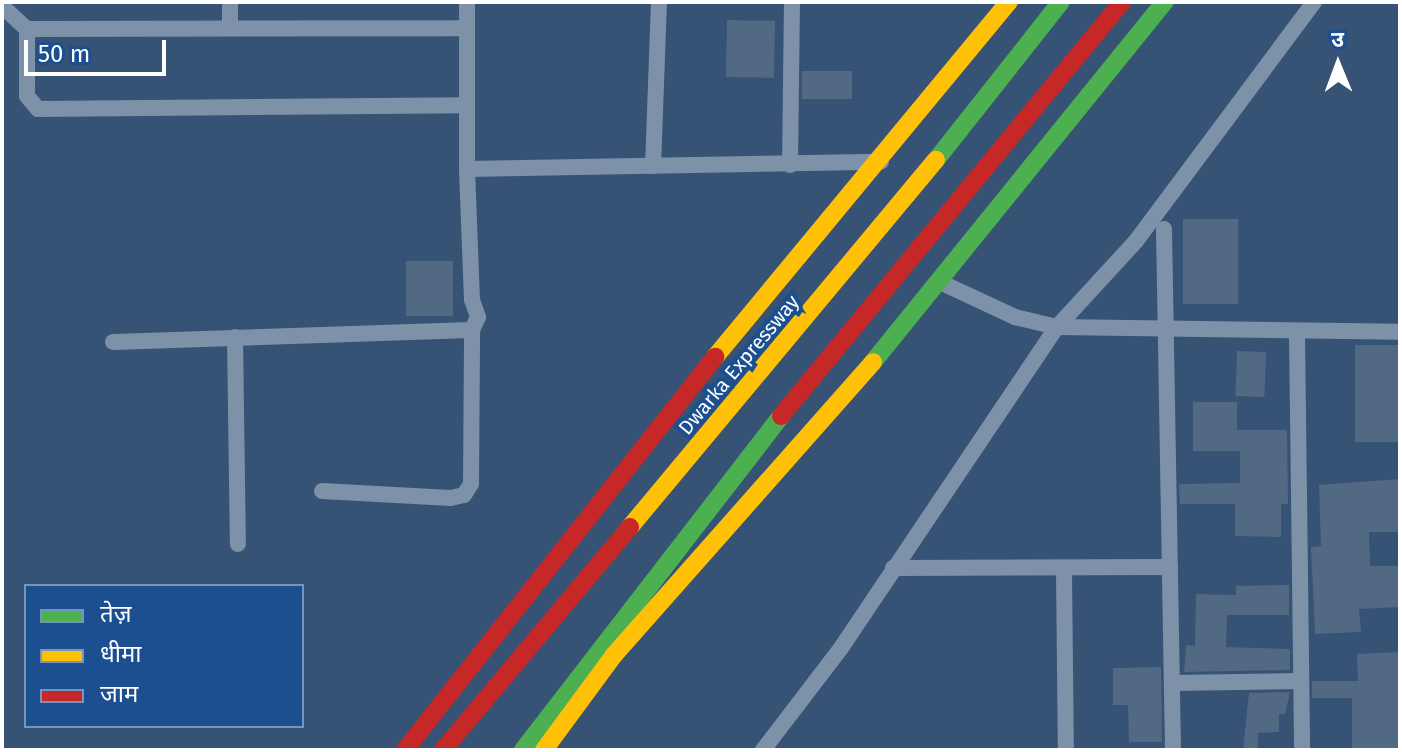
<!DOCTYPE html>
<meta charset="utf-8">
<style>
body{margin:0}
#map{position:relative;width:1402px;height:752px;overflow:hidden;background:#365274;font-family:"Fira Sans","Noto Sans Devanagari",sans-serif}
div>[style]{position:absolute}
.building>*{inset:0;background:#526984;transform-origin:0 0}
.street>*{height:16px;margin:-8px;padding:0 8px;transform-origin:8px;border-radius:8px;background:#7d92a8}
.fast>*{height:18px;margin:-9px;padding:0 9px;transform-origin:9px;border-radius:9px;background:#4caf50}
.slow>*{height:18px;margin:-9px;padding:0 9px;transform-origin:9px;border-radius:9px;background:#ffc107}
.jam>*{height:18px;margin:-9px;padding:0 9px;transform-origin:9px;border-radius:9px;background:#c62828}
span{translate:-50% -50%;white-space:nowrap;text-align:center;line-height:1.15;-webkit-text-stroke:8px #1b4f8f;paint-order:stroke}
.street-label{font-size:20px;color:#fff}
.frame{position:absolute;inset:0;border:4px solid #fff;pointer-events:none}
.legend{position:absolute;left:24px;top:584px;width:280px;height:144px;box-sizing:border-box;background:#1b4f8f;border:2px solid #7695bc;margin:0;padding:10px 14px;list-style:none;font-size:24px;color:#fff}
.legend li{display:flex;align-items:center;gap:16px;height:40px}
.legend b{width:40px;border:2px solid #7695bc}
.north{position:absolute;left:1298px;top:24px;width:80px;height:80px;-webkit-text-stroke:6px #1b4f8f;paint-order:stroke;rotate:359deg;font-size:22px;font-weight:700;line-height:32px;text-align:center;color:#fff}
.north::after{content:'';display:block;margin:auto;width:28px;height:36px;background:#fff;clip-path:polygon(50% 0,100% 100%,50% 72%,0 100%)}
.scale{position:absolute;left:24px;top:40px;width:142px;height:36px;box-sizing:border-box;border:4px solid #fff;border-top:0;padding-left:10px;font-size:24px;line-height:28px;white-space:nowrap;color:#fff;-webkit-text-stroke:6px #1b4f8f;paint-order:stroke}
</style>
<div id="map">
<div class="building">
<div style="left:727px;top:20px;width:48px;height:57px;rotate:1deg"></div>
<div style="left:852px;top:71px;width:28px;height:50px;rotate:90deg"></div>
<div style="left:1238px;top:219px;width:85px;height:55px;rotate:90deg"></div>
<div style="left:406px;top:261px;width:47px;height:55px"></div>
<div style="left:1400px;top:345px;width:97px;height:45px;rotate:90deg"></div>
<div style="left:1237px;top:351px;width:29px;height:45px;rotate:2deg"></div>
<div style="clip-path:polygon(1193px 402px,1237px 402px,1237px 430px,1287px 430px,1288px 504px,1281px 504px,1281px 537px,1235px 536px,1235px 504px,1180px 504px,1179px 484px,1240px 483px,1240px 451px,1193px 451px)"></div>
<div style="clip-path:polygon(1400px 479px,1400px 532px,1369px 532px,1370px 566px,1400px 566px,1400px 607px,1359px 609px,1361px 632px,1315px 634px,1311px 547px,1321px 546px,1319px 485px)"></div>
<div style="clip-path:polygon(1289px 585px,1289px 615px,1227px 615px,1226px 647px,1290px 649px,1290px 670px,1184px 672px,1186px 645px,1195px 646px,1196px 594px,1236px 595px,1236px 586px)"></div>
<div style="clip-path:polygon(1400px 652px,1398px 750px,1352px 750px,1352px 698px,1312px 698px,1312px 681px,1358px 681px,1357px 654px)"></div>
<div style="clip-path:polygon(1161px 667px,1162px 742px,1129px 742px,1128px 705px,1113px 705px,1113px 668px)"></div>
<div style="clip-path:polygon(1290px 692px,1285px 714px,1279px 714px,1279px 732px,1258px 733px,1258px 750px,1243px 750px,1249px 693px)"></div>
</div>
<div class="street">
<div style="left:230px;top:2px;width:26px;rotate:90deg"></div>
<div style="left:2px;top:6px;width:34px;rotate:43deg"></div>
<div style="left:27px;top:29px;width:440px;rotate:-0.1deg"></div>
<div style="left:27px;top:29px;width:67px;rotate:90deg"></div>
<div style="left:27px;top:96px;width:17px;rotate:50deg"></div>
<div style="left:38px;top:109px;width:429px;rotate:-0.5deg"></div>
<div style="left:790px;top:165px;width:163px;rotate:-89.3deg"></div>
<div style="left:653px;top:166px;width:164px;rotate:-87.9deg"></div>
<div style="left:467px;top:169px;width:414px;rotate:-1deg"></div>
<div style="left:1164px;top:229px;width:521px;rotate:89.01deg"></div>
<div style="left:942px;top:283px;width:81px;rotate:25deg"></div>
<div style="left:1015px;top:317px;width:43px;rotate:13.4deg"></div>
<div style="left:1057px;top:327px;width:343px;rotate:0.8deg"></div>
<div style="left:1297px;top:332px;width:418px;rotate:89.3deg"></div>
<div style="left:235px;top:337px;width:207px;rotate:89.2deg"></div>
<div style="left:113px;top:342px;width:359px;rotate:-1.9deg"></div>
<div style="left:322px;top:491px;width:129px;rotate:3.1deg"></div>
<div style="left:451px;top:498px;width:13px;rotate:-13deg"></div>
<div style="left:464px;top:495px;width:13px;rotate:-58deg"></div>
<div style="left:471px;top:484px;width:154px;rotate:-89.6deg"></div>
<div style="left:472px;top:330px;width:14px;rotate:-65deg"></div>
<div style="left:478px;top:317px;width:18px;rotate:-109deg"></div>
<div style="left:472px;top:300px;width:131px;rotate:-92.2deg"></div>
<div style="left:467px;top:169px;width:167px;rotate:-90deg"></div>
<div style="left:893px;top:568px;width:277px;rotate:-0.2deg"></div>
<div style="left:1064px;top:571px;width:179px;rotate:89.4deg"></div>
<div style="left:1172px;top:683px;width:129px;rotate:-0.9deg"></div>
<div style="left:763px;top:750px;width:128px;rotate:-52.6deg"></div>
<div style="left:841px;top:648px;width:387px;rotate:-56.1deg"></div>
<div style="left:1057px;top:327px;width:117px;rotate:-47.4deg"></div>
<div style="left:1136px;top:241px;width:298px;rotate:-53.3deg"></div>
</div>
<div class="fast">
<div style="left:936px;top:160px;width:201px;rotate:-51.7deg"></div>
<div style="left:873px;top:362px;width:464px;rotate:-51deg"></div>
<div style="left:523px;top:750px;width:422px;rotate:-52.3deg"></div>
</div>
<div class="slow">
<div style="left:715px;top:357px;width:461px;rotate:-50.4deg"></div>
<div style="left:630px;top:527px;width:478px;rotate:-50.2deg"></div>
<div style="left:544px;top:750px;width:118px;rotate:-53.6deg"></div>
<div style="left:614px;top:655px;width:391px;rotate:-48.5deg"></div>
</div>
<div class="jam">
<div style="left:781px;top:416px;width:536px;rotate:-50.52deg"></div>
<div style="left:405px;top:750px;width:501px;rotate:-51.73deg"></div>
<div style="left:443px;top:750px;width:291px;rotate:-50deg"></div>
</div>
<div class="street-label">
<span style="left:739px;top:365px;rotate:-50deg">Dwarka Expressway</span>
</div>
<div class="frame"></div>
<ul class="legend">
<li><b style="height:10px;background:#4caf50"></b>तेज़</li>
<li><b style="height:10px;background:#ffc107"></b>धीमा</li>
<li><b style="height:10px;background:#c62828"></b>जाम</li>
</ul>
<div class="north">उ</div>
<div class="scale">50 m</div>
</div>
